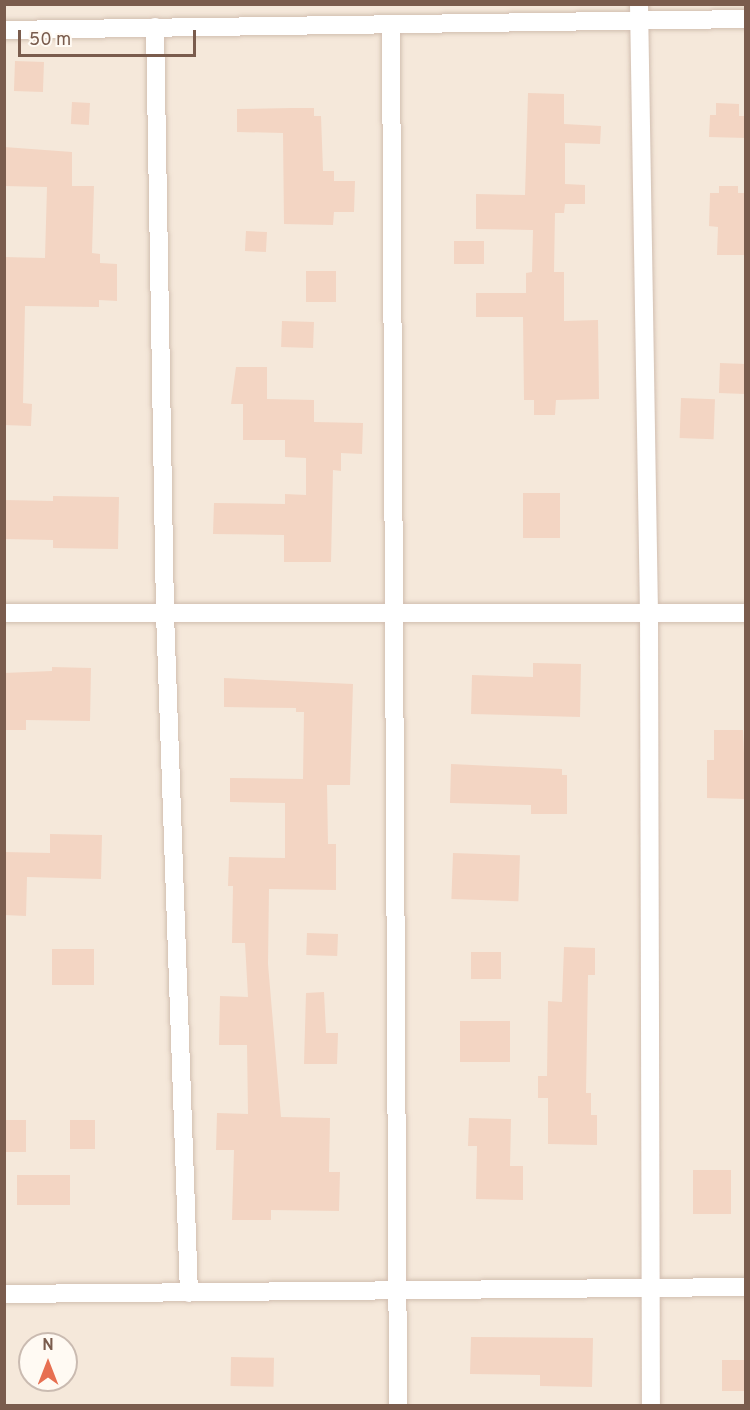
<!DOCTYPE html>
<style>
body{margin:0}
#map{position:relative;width:750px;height:1410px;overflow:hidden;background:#fdf6ec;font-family:Overpass,sans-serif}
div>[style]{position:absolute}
.residential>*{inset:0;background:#f5e8da}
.building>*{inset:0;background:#f3d5c3;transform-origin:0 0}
.roads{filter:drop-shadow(0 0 2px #d1beb0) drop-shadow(0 0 2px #d1beb0)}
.minor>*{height:18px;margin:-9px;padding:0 9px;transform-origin:9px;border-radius:9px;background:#fff}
span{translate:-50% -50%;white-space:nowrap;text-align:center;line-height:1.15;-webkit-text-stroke:4.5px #fffaf3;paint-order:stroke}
.frame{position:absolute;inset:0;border:6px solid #7a5c4d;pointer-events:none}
.north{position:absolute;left:18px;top:1332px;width:60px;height:60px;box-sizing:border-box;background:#fffaf3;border:2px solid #cabbb1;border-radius:50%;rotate:0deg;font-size:16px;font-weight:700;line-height:24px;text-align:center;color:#7a5c4d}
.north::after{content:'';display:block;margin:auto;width:21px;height:27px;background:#e76f51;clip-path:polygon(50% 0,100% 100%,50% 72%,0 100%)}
.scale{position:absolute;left:18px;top:30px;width:178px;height:27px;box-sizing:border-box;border:3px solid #7a5c4d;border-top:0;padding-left:8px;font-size:18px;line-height:21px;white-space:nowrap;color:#7a5c4d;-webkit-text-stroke:4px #fffaf3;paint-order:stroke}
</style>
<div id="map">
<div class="residential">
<div style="clip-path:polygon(evenodd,5px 5px,745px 5px,745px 1405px,5px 1406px,5px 5px,30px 1344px,66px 1344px,66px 1380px,30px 1380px,30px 1344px)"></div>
</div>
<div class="building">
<div style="left:15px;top:61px;width:29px;height:30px;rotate:2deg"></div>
<div style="clip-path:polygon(528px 93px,564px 94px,564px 124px,601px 126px,600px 144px,565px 143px,565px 184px,585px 185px,585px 204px,565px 204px,564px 213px,555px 213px,554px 272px,564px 272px,564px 321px,598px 320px,599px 399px,556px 400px,555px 415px,534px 415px,534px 400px,524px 400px,523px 317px,476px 317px,476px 293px,526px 293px,526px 273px,532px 272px,533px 230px,476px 229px,476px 194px,525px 195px)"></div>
<div style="left:72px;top:102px;width:18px;height:22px;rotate:3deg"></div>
<div style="clip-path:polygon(716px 103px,739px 104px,739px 116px,746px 116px,746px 138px,709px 137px,710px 115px,716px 115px)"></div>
<div style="clip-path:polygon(292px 108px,314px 108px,314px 116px,321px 116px,323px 171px,334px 171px,334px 181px,355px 181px,354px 212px,334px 212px,333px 225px,284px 224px,283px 133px,237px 132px,237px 109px)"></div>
<div style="clip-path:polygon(4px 147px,72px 152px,72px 186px,94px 186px,92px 253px,100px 254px,100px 263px,117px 264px,117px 301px,99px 300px,99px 307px,25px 306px,23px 403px,32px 404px,31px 426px,4px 425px,4px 257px,45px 258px,47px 187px,4px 186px)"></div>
<div style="clip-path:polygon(719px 186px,738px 186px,738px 193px,746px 193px,746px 255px,717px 255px,718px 227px,709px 226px,710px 193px,719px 193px)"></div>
<div style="left:246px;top:231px;width:21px;height:20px;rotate:3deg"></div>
<div style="left:454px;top:241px;width:30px;height:23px"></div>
<div style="left:306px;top:271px;width:30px;height:31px"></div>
<div style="left:282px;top:321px;width:32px;height:26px;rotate:2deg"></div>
<div style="left:720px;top:363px;width:26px;height:30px;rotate:2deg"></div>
<div style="clip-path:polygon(236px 367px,267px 367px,267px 399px,314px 400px,314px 422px,363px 423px,362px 454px,341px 453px,341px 471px,333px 470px,331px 562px,284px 562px,284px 535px,213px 534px,214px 503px,285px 504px,285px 494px,306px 495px,306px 458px,285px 457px,285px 440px,243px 440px,243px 404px,231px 404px)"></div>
<div style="left:681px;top:398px;width:34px;height:40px;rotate:2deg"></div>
<div style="left:523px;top:493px;width:37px;height:45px"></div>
<div style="clip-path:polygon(53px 496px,119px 497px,118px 549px,53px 548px,53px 540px,4px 539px,4px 500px,53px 501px)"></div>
<div style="clip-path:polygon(533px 663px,581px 664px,580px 717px,471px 714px,472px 675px,533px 677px)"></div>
<div style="clip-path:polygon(52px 667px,91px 668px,90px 721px,26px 720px,26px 730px,4px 730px,4px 673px,52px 671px)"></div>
<div style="clip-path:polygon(224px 678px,353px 684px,350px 785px,327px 785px,328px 844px,336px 844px,336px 890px,269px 889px,268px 964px,281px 1117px,330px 1118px,329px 1172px,340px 1172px,339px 1211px,271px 1210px,271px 1220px,232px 1220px,234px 1150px,216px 1150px,217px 1113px,248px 1114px,247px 1045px,219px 1045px,220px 996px,248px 997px,245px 943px,232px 943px,233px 886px,228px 886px,229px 857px,285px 858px,285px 803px,230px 802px,230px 778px,303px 779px,304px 712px,296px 712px,296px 708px,224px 707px)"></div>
<div style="clip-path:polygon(714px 730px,743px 730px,746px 799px,707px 798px,707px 760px,714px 760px)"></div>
<div style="clip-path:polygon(451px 764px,562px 769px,562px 775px,567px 775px,567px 814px,531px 814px,531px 805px,450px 803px)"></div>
<div style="clip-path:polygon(50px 834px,102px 835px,101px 879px,27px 877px,26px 916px,4px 915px,4px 852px,50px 853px)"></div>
<div style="left:453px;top:853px;width:67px;height:46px;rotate:2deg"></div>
<div style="left:307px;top:933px;width:31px;height:22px;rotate:2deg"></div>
<div style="clip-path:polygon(564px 947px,595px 948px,595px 975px,588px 975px,586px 1093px,591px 1093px,591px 1115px,597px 1115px,597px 1145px,548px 1144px,548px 1098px,538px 1098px,538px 1076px,547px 1076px,548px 1001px,562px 1002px)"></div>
<div style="left:52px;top:949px;width:42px;height:36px"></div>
<div style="left:471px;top:952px;width:30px;height:27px"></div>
<div style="clip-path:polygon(324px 992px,326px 1033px,338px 1033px,337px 1064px,304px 1064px,306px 993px)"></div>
<div style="left:460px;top:1021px;width:50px;height:41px"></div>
<div style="clip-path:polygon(469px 1118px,511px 1119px,510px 1166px,523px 1166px,523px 1200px,476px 1199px,477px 1146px,468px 1146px)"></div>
<div style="left:4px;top:1120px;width:22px;height:32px"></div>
<div style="left:70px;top:1120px;width:25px;height:29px"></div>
<div style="left:693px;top:1170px;width:38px;height:44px"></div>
<div style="left:17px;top:1175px;width:53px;height:30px"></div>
<div style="clip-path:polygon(471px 1337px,593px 1338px,592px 1387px,540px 1386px,540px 1375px,470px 1374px)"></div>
<div style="left:231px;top:1357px;width:43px;height:29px;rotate:1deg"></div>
<div style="left:722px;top:1360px;width:24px;height:31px"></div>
</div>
<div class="roads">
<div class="minor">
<div style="left:639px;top:4px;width:609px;rotate:89.06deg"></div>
<div style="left:649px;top:613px;width:793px;rotate:89.86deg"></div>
<div style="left:391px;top:24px;width:1382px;rotate:89.71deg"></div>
<div style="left:155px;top:27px;width:586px;rotate:89.02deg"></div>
<div style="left:165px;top:613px;width:680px;rotate:87.98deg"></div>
<div style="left:4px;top:30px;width:742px;rotate:-0.85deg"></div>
<div style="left:4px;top:613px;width:742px"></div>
<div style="left:4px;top:1294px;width:742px;rotate:-0.54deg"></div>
</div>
</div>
<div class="frame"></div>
<div class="north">N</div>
<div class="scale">50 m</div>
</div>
